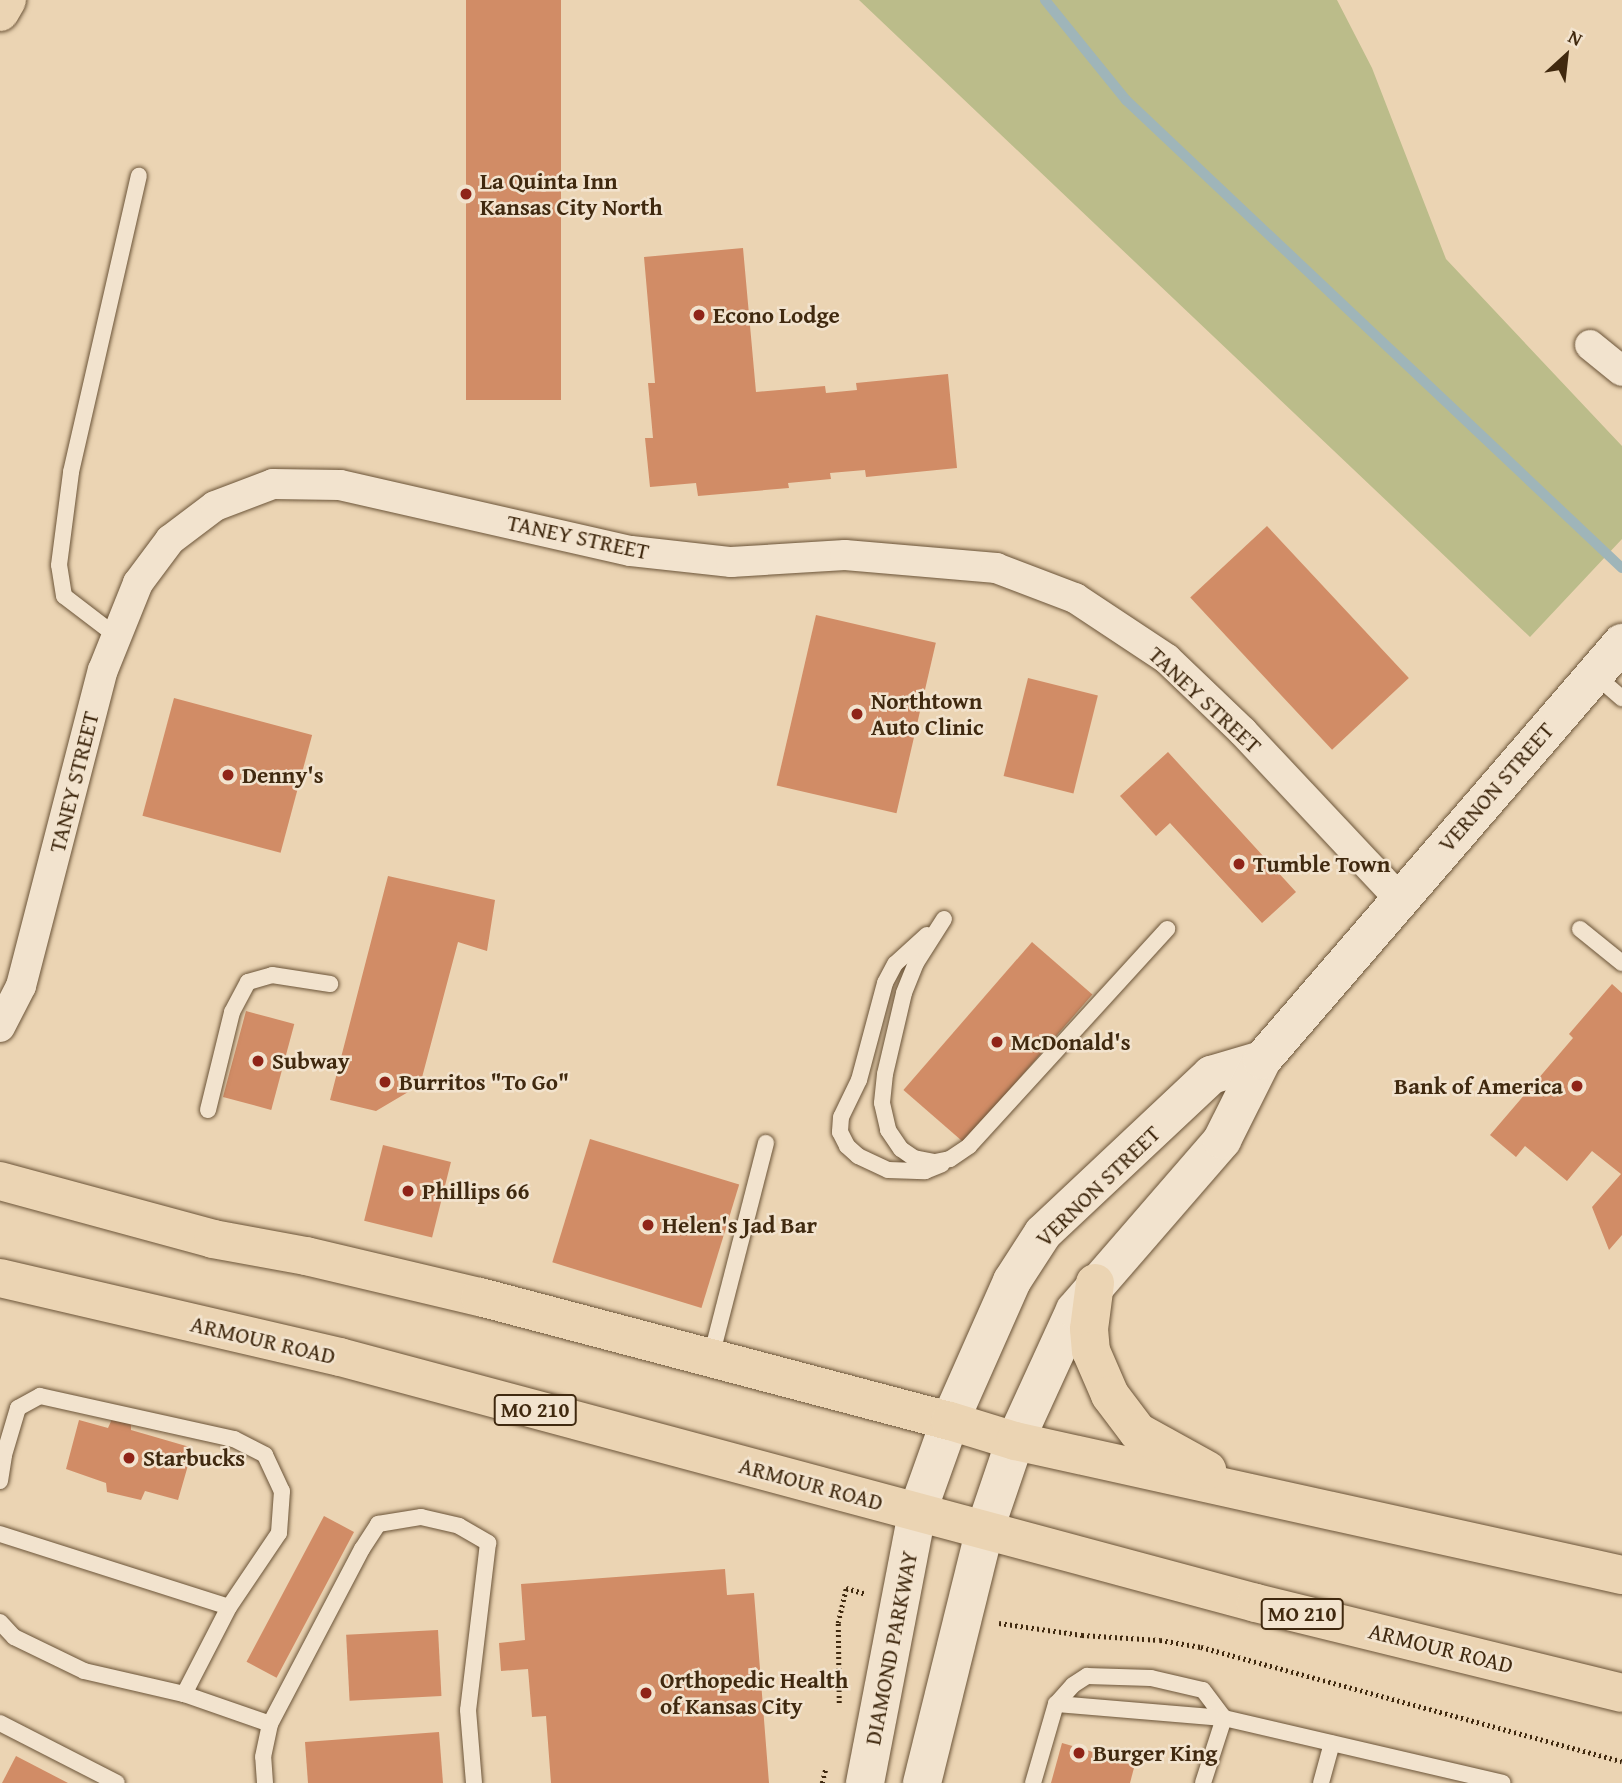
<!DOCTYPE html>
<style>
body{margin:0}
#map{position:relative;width:1622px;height:1783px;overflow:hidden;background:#ebd4b3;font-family:"Gentium Book Plus",serif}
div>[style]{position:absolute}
.green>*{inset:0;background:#bbbc8a}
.stream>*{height:10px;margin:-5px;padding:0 5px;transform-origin:5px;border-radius:5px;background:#9fb5b9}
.building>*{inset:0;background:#d18c66;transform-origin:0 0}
.path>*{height:4.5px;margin-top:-2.25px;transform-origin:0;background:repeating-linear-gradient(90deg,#40290f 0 2px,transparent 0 5.5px)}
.roads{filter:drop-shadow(0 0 2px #6b5438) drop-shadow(0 0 2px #6b5438)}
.lane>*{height:16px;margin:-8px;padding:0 8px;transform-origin:8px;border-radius:8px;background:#f2e3ce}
.street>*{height:30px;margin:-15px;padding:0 15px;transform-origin:15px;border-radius:15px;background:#f2e3ce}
.secondary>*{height:38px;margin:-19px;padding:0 19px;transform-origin:19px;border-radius:19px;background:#f2e3ce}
.highway>*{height:38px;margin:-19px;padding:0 19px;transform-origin:19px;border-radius:19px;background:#ebd4b3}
.dots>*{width:19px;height:19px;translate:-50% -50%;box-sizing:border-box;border:4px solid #f2e3ce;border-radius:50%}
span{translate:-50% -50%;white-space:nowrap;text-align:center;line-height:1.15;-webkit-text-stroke:5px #f2e3ce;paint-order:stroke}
.shield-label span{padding:2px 5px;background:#f2e3ce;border:2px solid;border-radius:5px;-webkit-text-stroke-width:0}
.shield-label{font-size:21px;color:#40290f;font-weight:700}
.poi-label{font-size:23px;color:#40290f;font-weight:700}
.left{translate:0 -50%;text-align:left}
.right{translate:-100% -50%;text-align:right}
.street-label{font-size:23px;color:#40290f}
.north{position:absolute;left:1531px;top:21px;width:70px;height:70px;-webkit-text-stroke:5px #f2e3ce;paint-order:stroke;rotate:27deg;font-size:19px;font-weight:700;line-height:28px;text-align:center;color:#40290f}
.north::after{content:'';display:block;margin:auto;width:24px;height:32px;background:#40290f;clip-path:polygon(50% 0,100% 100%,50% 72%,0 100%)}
</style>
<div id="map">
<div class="green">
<div style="clip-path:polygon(859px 0,1337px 0,1372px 68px,1446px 259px,1622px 446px,1622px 539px,1530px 637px)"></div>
</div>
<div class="stream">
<div style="left:1045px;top:0;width:129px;rotate:51deg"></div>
<div style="left:1126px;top:100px;width:682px;rotate:43.34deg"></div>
</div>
<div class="building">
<div style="left:466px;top:0;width:95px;height:400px"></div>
<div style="clip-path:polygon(743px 248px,756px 392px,825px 386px,826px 393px,857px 390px,856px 383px,948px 374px,957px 468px,866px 477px,865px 470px,830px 473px,831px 479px,788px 483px,789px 488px,698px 496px,696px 483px,650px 487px,645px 438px,653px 438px,648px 383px,655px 383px,644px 257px)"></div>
<div style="left:1267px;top:526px;width:208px;height:105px;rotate:47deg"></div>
<div style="left:816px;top:615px;width:123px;height:175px;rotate:13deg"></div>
<div style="left:1028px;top:678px;width:72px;height:101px;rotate:14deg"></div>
<div style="left:174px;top:698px;width:143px;height:122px;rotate:15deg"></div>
<div style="clip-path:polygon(1168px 752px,1296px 892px,1262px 923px,1170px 823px,1156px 836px,1120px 796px)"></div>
<div style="clip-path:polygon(388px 876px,495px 900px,487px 951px,458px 942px,420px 1085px,376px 1111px,330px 1100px)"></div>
<div style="left:1032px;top:942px;width:80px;height:196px;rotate:41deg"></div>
<div style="clip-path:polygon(1612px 984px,1622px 993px,1622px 1235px,1609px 1250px,1592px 1207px,1621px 1174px,1592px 1151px,1567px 1181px,1525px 1146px,1516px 1157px,1490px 1135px,1573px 1038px,1569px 1034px)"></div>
<div style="left:246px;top:1011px;width:50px;height:89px;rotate:15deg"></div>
<div style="left:590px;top:1139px;width:156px;height:129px;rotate:17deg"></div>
<div style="left:383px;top:1145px;width:70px;height:78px;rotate:14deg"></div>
<div style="clip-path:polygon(112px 1419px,131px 1423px,131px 1430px,193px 1448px,178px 1500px,145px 1491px,141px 1500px,107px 1492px,106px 1483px,66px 1469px,79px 1420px,108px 1428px)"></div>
<div style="left:324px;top:1516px;width:34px;height:165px;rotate:28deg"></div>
<div style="clip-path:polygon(725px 1569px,727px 1595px,754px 1593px,769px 1783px,551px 1783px,546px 1716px,532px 1717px,528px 1669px,501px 1671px,499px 1643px,525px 1640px,521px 1584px)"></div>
<div style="left:438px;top:1630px;width:66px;height:92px;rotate:87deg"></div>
<div style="clip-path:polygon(439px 1732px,443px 1783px,308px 1783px,305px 1742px)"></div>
<div style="clip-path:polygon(1062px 1743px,1135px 1764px,1130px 1783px,1051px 1783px)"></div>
<div style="clip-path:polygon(16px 1756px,68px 1783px,2px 1783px)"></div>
</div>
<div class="path">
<div style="left:999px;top:1623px;width:84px;rotate:8.2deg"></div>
<div style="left:1082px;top:1635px;width:78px;rotate:3.7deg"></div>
<div style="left:1160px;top:1640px;width:42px;rotate:9.7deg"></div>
<div style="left:1201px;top:1647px;width:436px;rotate:15.2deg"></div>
<div style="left:839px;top:1703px;width:80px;rotate:-90.7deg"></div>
<div style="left:838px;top:1623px;width:36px;rotate:-77deg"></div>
<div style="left:846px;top:1588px;width:19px;rotate:16deg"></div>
<div style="left:822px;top:1783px;width:16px;rotate:-76deg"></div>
</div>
<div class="roads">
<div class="lane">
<div style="left:115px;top:635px;width:64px;rotate:-142.6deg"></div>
<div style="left:64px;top:596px;width:31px;rotate:-99deg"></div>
<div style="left:59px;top:565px;width:94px;rotate:-82.6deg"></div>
<div style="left:71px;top:472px;width:304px;rotate:-77.1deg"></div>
<div style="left:1594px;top:674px;width:37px;rotate:41deg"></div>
<div style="left:944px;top:919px;width:52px;rotate:122.5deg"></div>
<div style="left:916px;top:963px;width:32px;rotate:112deg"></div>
<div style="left:904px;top:993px;width:83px;rotate:103.2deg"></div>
<div style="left:885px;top:1074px;width:29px;rotate:96deg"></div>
<div style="left:882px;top:1103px;width:28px;rotate:77deg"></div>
<div style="left:888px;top:1130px;width:23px;rotate:56deg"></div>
<div style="left:901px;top:1149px;width:16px;rotate:35deg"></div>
<div style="left:914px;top:1158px;width:21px;rotate:11deg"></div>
<div style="left:935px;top:1162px;width:15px;rotate:-11deg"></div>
<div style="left:950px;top:1159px;width:23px;rotate:-34deg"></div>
<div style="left:969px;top:1146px;width:294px;rotate:-47.6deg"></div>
<div style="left:1580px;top:929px;width:54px;rotate:39deg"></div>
<div style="left:927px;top:935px;width:43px;rotate:137.8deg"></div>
<div style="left:895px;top:964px;width:21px;rotate:118deg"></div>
<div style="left:885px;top:983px;width:100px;rotate:105deg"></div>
<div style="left:859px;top:1080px;width:41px;rotate:115.9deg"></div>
<div style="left:841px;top:1117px;width:15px;rotate:94deg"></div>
<div style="left:840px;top:1132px;width:16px;rotate:63deg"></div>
<div style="left:847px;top:1146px;width:15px;rotate:42deg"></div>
<div style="left:858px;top:1156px;width:33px;rotate:25deg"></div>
<div style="left:888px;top:1170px;width:37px;rotate:2deg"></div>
<div style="left:925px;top:1171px;width:18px;rotate:-22deg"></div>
<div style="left:208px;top:1110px;width:101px;rotate:-76.2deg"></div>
<div style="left:232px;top:1012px;width:34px;rotate:-62deg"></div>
<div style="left:248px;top:982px;width:25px;rotate:-16deg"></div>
<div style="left:272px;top:975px;width:59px;rotate:8.8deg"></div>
<div style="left:711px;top:1357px;width:221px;rotate:-75.6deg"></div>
<div style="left:0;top:1481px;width:26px;rotate:-81deg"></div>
<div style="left:4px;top:1455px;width:49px;rotate:-73.4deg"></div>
<div style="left:18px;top:1408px;width:25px;rotate:-29deg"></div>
<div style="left:40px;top:1396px;width:199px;rotate:12.5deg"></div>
<div style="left:234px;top:1439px;width:35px;rotate:27deg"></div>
<div style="left:265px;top:1455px;width:40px;rotate:65deg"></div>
<div style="left:282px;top:1491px;width:42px;rotate:94.1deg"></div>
<div style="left:279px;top:1533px;width:89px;rotate:124deg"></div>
<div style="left:229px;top:1607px;width:98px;rotate:117.3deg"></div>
<div style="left:184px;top:1694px;width:91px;rotate:19.2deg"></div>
<div style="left:0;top:1534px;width:240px;rotate:17.7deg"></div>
<div style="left:0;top:1622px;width:21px;rotate:47deg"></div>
<div style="left:14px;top:1637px;width:78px;rotate:25.9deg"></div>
<div style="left:84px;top:1671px;width:103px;rotate:13deg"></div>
<div style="left:1056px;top:1704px;width:25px;rotate:-48deg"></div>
<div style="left:1073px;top:1685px;width:17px;rotate:-33deg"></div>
<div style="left:1087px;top:1676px;width:64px;rotate:1.8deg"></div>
<div style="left:1151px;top:1678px;width:53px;rotate:13deg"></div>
<div style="left:1203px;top:1690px;width:35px;rotate:53deg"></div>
<div style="left:0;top:1723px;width:131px;rotate:27.1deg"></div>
<div style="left:265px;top:1783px;width:26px;rotate:-94deg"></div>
<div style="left:263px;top:1757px;width:34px;rotate:-78deg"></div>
<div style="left:270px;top:1724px;width:198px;rotate:-62.3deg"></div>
<div style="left:362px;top:1549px;width:30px;rotate:-57deg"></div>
<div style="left:378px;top:1524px;width:44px;rotate:-9.2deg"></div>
<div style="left:421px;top:1517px;width:39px;rotate:13deg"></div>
<div style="left:459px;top:1526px;width:34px;rotate:30deg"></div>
<div style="left:488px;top:1543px;width:168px;rotate:96.8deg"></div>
<div style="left:468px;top:1710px;width:73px;rotate:85.3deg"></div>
<div style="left:1033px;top:1783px;width:82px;rotate:-73.8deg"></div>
<div style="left:1056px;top:1704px;width:169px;rotate:4.8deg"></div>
<div style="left:1224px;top:1718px;width:286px;rotate:13.1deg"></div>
<div style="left:1203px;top:1783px;width:68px;rotate:-72.1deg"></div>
<div style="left:1321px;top:1783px;width:41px;rotate:-74.6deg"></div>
</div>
<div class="street">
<div style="left:1590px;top:345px;width:41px;rotate:39.1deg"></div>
<div style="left:0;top:1027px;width:46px;rotate:-62.9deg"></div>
<div style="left:21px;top:986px;width:326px;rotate:-75.5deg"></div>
<div style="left:103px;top:670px;width:94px;rotate:-68.1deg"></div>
<div style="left:138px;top:583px;width:54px;rotate:-53.3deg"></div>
<div style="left:170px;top:540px;width:56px;rotate:-37.1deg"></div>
<div style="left:215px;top:506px;width:62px;rotate:-20.8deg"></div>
<div style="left:273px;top:484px;width:67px;rotate:0.9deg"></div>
<div style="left:340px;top:485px;width:298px;rotate:12.8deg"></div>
<div style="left:631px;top:551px;width:101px;rotate:6.3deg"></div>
<div style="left:731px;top:562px;width:114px;rotate:-3.5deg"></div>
<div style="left:845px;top:555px;width:152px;rotate:4.9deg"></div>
<div style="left:996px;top:568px;width:85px;rotate:20.8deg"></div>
<div style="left:1075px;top:598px;width:110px;rotate:33.5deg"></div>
<div style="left:1167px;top:659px;width:105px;rotate:43.8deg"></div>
<div style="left:1243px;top:732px;width:229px;rotate:46.8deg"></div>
</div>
<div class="secondary">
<div style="left:865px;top:1783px;width:275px;rotate:-79.1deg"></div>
<div style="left:917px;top:1513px;width:98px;rotate:-70.3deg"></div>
<div style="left:950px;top:1421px;width:153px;rotate:-66.1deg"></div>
<div style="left:1012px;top:1281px;width:57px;rotate:-57.1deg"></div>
<div style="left:1043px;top:1233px;width:231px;rotate:-43.2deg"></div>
<div style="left:1211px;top:1075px;width:53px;rotate:-16.4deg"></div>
<div style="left:922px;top:1783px;width:262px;rotate:-76.1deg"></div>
<div style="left:985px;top:1529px;width:93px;rotate:-71.2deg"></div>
<div style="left:1015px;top:1441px;width:144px;rotate:-65.4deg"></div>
<div style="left:1075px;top:1310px;width:225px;rotate:-49.1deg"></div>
<div style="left:1222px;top:1140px;width:89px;rotate:-63.4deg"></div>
<div style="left:1262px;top:1060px;width:551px;rotate:-49.2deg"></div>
</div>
<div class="highway">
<div style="left:0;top:12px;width:14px;rotate:-60deg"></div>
<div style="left:0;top:1181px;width:221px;rotate:15.2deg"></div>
<div style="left:213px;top:1239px;width:95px;rotate:10.4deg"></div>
<div style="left:306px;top:1256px;width:179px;rotate:13.3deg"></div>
<div style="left:480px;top:1297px;width:486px;rotate:14.8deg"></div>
<div style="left:950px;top:1421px;width:68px;rotate:17.1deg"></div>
<div style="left:1015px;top:1441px;width:622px;rotate:12.45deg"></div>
<div style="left:0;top:1278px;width:349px;rotate:13.1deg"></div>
<div style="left:340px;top:1357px;width:948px;rotate:15.03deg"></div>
<div style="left:1256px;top:1603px;width:377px;rotate:13.8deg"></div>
<div style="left:1095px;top:1283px;width:46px;rotate:97.4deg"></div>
<div style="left:1089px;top:1329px;width:22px;rotate:85deg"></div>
<div style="left:1091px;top:1351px;width:48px;rotate:66.6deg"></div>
<div style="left:1110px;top:1395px;width:46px;rotate:52.9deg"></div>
<div style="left:1138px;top:1432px;width:79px;rotate:28.8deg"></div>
</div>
</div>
<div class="dots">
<div style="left:466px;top:194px;background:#8f2418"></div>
<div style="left:699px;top:315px;background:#8f2418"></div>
<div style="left:857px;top:714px;background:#8f2418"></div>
<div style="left:228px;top:775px;background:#8f2418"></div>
<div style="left:1239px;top:864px;background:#8f2418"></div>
<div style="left:997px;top:1042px;background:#8f2418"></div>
<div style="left:258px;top:1061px;background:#8f2418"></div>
<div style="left:385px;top:1082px;background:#8f2418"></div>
<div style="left:1577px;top:1086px;background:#8f2418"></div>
<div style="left:408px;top:1191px;background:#8f2418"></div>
<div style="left:648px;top:1225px;background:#8f2418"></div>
<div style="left:129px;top:1458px;background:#8f2418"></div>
<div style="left:646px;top:1693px;background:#8f2418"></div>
<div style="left:1079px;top:1753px;background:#8f2418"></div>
</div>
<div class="shield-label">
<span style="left:535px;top:1410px">MO 210</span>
<span style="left:1302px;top:1614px">MO 210</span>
</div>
<div class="poi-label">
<span class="left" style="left:480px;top:194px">La Quinta Inn<br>Kansas City North</span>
<span class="left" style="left:713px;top:315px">Econo Lodge</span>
<span class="left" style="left:871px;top:714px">Northtown<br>Auto Clinic</span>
<span class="left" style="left:242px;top:775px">Denny's</span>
<span class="left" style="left:1253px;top:864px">Tumble Town</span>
<span class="left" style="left:1011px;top:1042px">McDonald's</span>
<span class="left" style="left:272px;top:1061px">Subway</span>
<span class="left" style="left:399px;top:1082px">Burritos "To Go"</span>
<span class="right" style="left:1563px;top:1086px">Bank of America</span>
<span class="left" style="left:422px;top:1191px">Phillips 66</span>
<span class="left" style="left:662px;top:1225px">Helen's Jad Bar</span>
<span class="left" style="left:143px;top:1458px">Starbucks</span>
<span class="left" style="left:660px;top:1693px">Orthopedic Health<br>of Kansas City</span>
<span class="left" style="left:1093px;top:1753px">Burger King</span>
</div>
<div class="street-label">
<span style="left:578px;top:537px;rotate:12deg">TANEY STREET</span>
<span style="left:1205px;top:700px;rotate:43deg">TANEY STREET</span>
<span style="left:74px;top:782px;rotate:-76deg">TANEY STREET</span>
<span style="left:1496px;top:787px;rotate:-49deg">VERNON STREET</span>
<span style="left:1098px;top:1186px;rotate:-44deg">VERNON STREET</span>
<span style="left:263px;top:1340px;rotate:13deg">ARMOUR ROAD</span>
<span style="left:811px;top:1484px;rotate:15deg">ARMOUR ROAD</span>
<span style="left:891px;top:1648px;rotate:-79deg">DIAMOND PARKWAY</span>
<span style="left:1441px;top:1648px;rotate:14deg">ARMOUR ROAD</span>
</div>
<div class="north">N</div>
</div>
